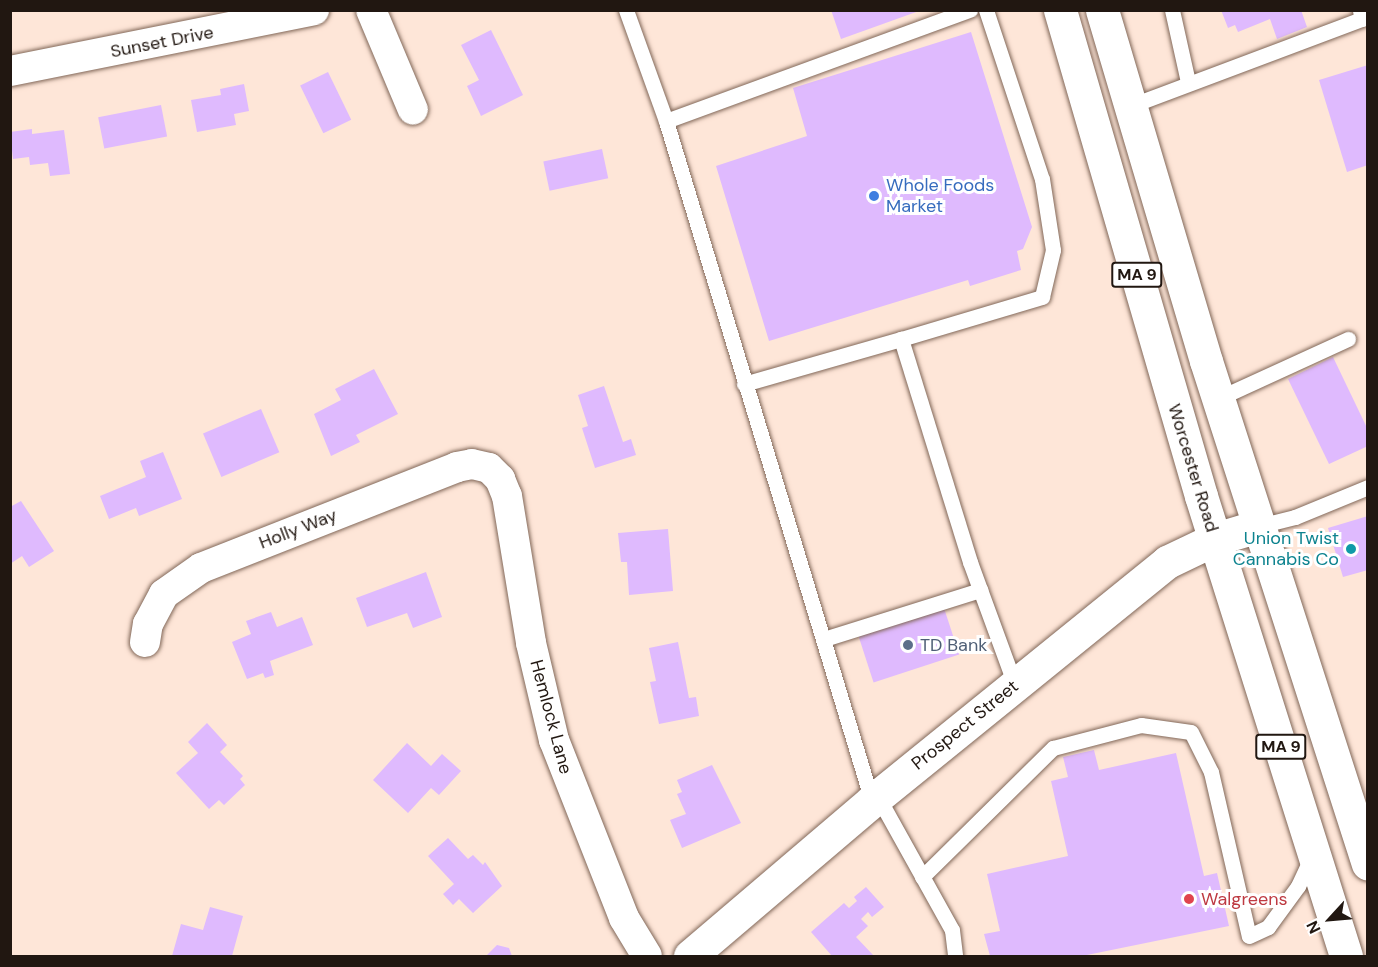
<!DOCTYPE html>
<style>
body{margin:0}
#map{position:relative;width:1378px;height:967px;overflow:hidden;background:#fee6d8;font-family:"DM Sans",sans-serif}
div>[style]{position:absolute}
.building>*{inset:0;background:#dfbafe;transform-origin:0 0}
.roads{filter:drop-shadow(0 0 2px #816758) drop-shadow(0 0 2px #816758)}
.service>*{height:15px;margin:-7.5px;padding:0 7.5px;transform-origin:7.5px;border-radius:7.5px;background:#fff}
.minor>*{height:30px;margin:-15px;padding:0 15px;transform-origin:15px;border-radius:15px;background:#fff}
.tertiary>*{height:33px;margin:-16.5px;padding:0 16.5px;transform-origin:16.5px;border-radius:16.5px;background:#fff}
.trunk>*{height:33px;margin:-16.5px;padding:0 16.5px;transform-origin:16.5px;border-radius:16.5px;background:#fff}
.dots>*{width:16px;height:16px;translate:-50% -50%;box-sizing:border-box;border:3px solid #fff;border-radius:50%}
span{translate:-50% -50%;white-space:nowrap;text-align:center;line-height:1.15;-webkit-text-stroke:6px #fff;paint-order:stroke}
.shield-label span{padding:2px 4px;background:#fff;border:2px solid;border-radius:4px;-webkit-text-stroke-width:0}
.shield-label{font-size:16px;color:#211711;font-weight:700}
.street-label{font-size:18px;color:#211711}
.shop-label{font-size:18px;color:#366cbe}
.left{translate:0 -50%;text-align:left}
.culture-label{font-size:18px;color:#0d838f}
.right{translate:-100% -50%;text-align:right}
.service-label{font-size:18px;color:#4e5e75}
.health-label{font-size:18px;color:#be3a42}
.frame{position:absolute;inset:0;border:12px solid #211711;pointer-events:none}
.north{position:absolute;left:1300px;top:889px;width:60px;height:60px;-webkit-text-stroke:4px #fff;paint-order:stroke;rotate:244deg;font-size:16px;font-weight:700;line-height:24px;text-align:center;color:#211711}
.north::after{content:'';display:block;margin:auto;width:21px;height:27px;background:#211711;clip-path:polygon(50% 0,100% 100%,50% 72%,0 100%)}
</style>
<div id="map">
<div class="building">
<div style="clip-path:polygon(831px 10px,919px 10px,919px 11px,841px 39px)"></div>
<div style="clip-path:polygon(1221px 10px,1301px 10px,1307px 27px,1277px 39px,1270px 19px,1238px 32px,1235px 25px,1228px 28px)"></div>
<div style="clip-path:polygon(491px 30px,523px 95px,481px 116px,467px 86px,479px 80px,461px 45px)"></div>
<div style="clip-path:polygon(971px 32px,1032px 227px,1023px 249px,1017px 251px,1021px 270px,970px 286px,968px 280px,769px 341px,716px 166px,807px 136px,793px 88px)"></div>
<div style="clip-path:polygon(1368px 65px,1368px 165px,1347px 172px,1319px 80px)"></div>
<div style="left:328px;top:72px;width:53px;height:31px;rotate:64deg"></div>
<div style="clip-path:polygon(244px 84px,249px 111px,234px 114px,236px 125px,197px 132px,191px 100px,221px 95px,220px 89px)"></div>
<div style="left:161px;top:105px;width:32px;height:64px;rotate:79deg"></div>
<div style="clip-path:polygon(32px 129px,32px 134px,64px 130px,70px 174px,50px 176px,48px 163px,30px 165px,29px 157px,13px 159px,10px 132px)"></div>
<div style="left:602px;top:149px;width:30px;height:60px;rotate:78deg"></div>
<div style="clip-path:polygon(1333px 357px,1368px 430px,1368px 446px,1329px 464px,1288px 379px)"></div>
<div style="clip-path:polygon(374px 369px,398px 414px,356px 435px,360px 442px,331px 456px,314px 414px,341px 400px,335px 389px)"></div>
<div style="clip-path:polygon(604px 386px,623px 442px,631px 439px,636px 455px,595px 468px,582px 428px,588px 426px,578px 395px)"></div>
<div style="left:261px;top:409px;width:47px;height:63px;rotate:67deg"></div>
<div style="clip-path:polygon(163px 452px,182px 499px,139px 516px,136px 508px,109px 519px,100px 496px,146px 477px,140px 461px)"></div>
<div style="clip-path:polygon(21px 501px,54px 551px,29px 567px,22px 556px,10px 564px,10px 507px)"></div>
<div style="clip-path:polygon(1368px 516px,1368px 570px,1343px 577px,1328px 528px)"></div>
<div style="clip-path:polygon(668px 529px,673px 591px,629px 595px,627px 562px,621px 562px,618px 533px)"></div>
<div style="clip-path:polygon(426px 572px,442px 617px,413px 628px,407px 613px,367px 627px,356px 598px)"></div>
<div style="left:944px;top:608px;width:49px;height:90px;rotate:72deg"></div>
<div style="clip-path:polygon(271px 612px,277px 627px,302px 617px,313px 645px,270px 661px,274px 675px,265px 678px,263px 673px,247px 679px,232px 642px,251px 634px,246px 621px)"></div>
<div style="clip-path:polygon(678px 642px,689px 698px,696px 697px,699px 716px,659px 724px,650px 682px,656px 681px,649px 648px)"></div>
<div style="clip-path:polygon(207px 723px,227px 745px,220px 752px,243px 776px,240px 779px,245px 785px,224px 805px,219px 800px,209px 809px,176px 773px,198px 753px,188px 742px)"></div>
<div style="clip-path:polygon(407px 743px,431px 766px,442px 754px,461px 771px,439px 795px,431px 788px,408px 813px,373px 780px)"></div>
<div style="clip-path:polygon(1094px 750px,1099px 770px,1176px 753px,1204px 876px,1217px 873px,1229px 926px,1082px 956px,990px 956px,984px 934px,1000px 931px,987px 874px,1068px 856px,1051px 781px,1068px 777px,1063px 757px)"></div>
<div style="clip-path:polygon(712px 765px,741px 823px,682px 848px,670px 820px,686px 814px,677px 794px,682px 792px,677px 780px)"></div>
<div style="clip-path:polygon(448px 838px,468px 859px,473px 855px,483px 865px,485px 862px,502px 886px,473px 913px,459px 899px,453px 905px,443px 894px,454px 884px,428px 856px)"></div>
<div style="clip-path:polygon(866px 887px,884px 907px,872px 917px,868px 912px,861px 919px,868px 926px,856px 937px,874px 956px,832px 956px,811px 932px,844px 903px,849px 908px,857px 901px,854px 897px)"></div>
<div style="clip-path:polygon(210px 907px,243px 916px,232px 956px,172px 956px,181px 924px,203px 930px)"></div>
<div style="clip-path:polygon(497px 945px,509px 948px,512px 956px,486px 956px)"></div>
</div>
<div class="roads">
<div class="service">
<div style="left:626px;top:10px;width:118px;rotate:70.2deg"></div>
<div style="left:666px;top:121px;width:711px;rotate:73.15deg"></div>
<div style="left:986px;top:10px;width:178px;rotate:71.7deg"></div>
<div style="left:1042px;top:179px;width:72px;rotate:81.2deg"></div>
<div style="left:1053px;top:250px;width:48px;rotate:103.2deg"></div>
<div style="left:1042px;top:297px;width:147px;rotate:163.4deg"></div>
<div style="left:901px;top:339px;width:233px;rotate:72.8deg"></div>
<div style="left:970px;top:562px;width:131px;rotate:69.9deg"></div>
<div style="left:1172px;top:10px;width:74px;rotate:77.5deg"></div>
<div style="left:1130px;top:106px;width:248px;rotate:-20.6deg"></div>
<div style="left:1362px;top:19px;width:9px;rotate:-103deg"></div>
<div style="left:666px;top:121px;width:324px;rotate:-20.1deg"></div>
<div style="left:744px;top:384px;width:163px;rotate:-16deg"></div>
<div style="left:1219px;top:398px;width:142px;rotate:-24.6deg"></div>
<div style="left:1259px;top:526px;width:37px;rotate:-14deg"></div>
<div style="left:1295px;top:517px;width:79px;rotate:-22.3deg"></div>
<div style="left:824px;top:639px;width:164px;rotate:-17.4deg"></div>
<div style="left:878px;top:797px;width:152px;rotate:60.9deg"></div>
<div style="left:952px;top:930px;width:26px;rotate:83deg"></div>
<div style="left:922px;top:877px;width:184px;rotate:-44.6deg"></div>
<div style="left:1053px;top:748px;width:91px;rotate:-14.6deg"></div>
<div style="left:1141px;top:725px;width:50px;rotate:8deg"></div>
<div style="left:1191px;top:732px;width:45px;rotate:63.4deg"></div>
<div style="left:1211px;top:772px;width:168px;rotate:77deg"></div>
<div style="left:1249px;top:936px;width:21px;rotate:-25deg"></div>
<div style="left:1268px;top:927px;width:51px;rotate:-53.8deg"></div>
<div style="left:1298px;top:886px;width:31px;rotate:-65deg"></div>
</div>
<div class="minor">
<div style="left:371px;top:10px;width:108px;rotate:67.2deg"></div>
<div style="left:10px;top:71px;width:310px;rotate:-11.3deg"></div>
<div style="left:145px;top:642px;width:18px;rotate:-81deg"></div>
<div style="left:148px;top:624px;width:34px;rotate:-62deg"></div>
<div style="left:164px;top:594px;width:45px;rotate:-35.1deg"></div>
<div style="left:201px;top:568px;width:275px;rotate:-21.5deg"></div>
<div style="left:457px;top:467px;width:15px;rotate:-11deg"></div>
<div style="left:472px;top:464px;width:17px;rotate:13deg"></div>
<div style="left:489px;top:468px;width:16px;rotate:45deg"></div>
<div style="left:500px;top:479px;width:18px;rotate:68deg"></div>
<div style="left:507px;top:496px;width:149px;rotate:80.7deg"></div>
<div style="left:531px;top:643px;width:100px;rotate:76.7deg"></div>
<div style="left:554px;top:740px;width:191px;rotate:68.5deg"></div>
<div style="left:624px;top:918px;width:44px;rotate:58.8deg"></div>
</div>
<div class="tertiary">
<div style="left:690px;top:956px;width:239px;rotate:-40.4deg"></div>
<div style="left:872px;top:801px;width:380px;rotate:-39deg"></div>
<div style="left:1167px;top:562px;width:53px;rotate:-25.6deg"></div>
<div style="left:1215px;top:539px;width:46px;rotate:-16.5deg"></div>
</div>
<div class="trunk">
<div style="left:1060px;top:10px;width:506px;rotate:73.82deg"></div>
<div style="left:1201px;top:496px;width:482px;rotate:72.5deg"></div>
<div style="left:1102px;top:10px;width:366px;rotate:73.5deg"></div>
<div style="left:1206px;top:361px;width:528px;rotate:72.15deg"></div>
</div>
</div>
<div class="dots">
<div style="left:874px;top:196px;background:#3f7fe0"></div>
<div style="left:1351px;top:549px;background:#0f9aa8"></div>
<div style="left:908px;top:645px;background:#5c6f8a"></div>
<div style="left:1189px;top:899px;background:#e0444e"></div>
</div>
<div class="shield-label">
<span style="left:1137px;top:275px">MA 9</span>
<span style="left:1281px;top:747px">MA 9</span>
</div>
<div class="street-label">
<span style="left:162px;top:42px;rotate:-11deg">Sunset Drive</span>
<span style="left:1193px;top:468px;rotate:73deg">Worcester Road</span>
<span style="left:298px;top:529px;rotate:-21deg">Holly Way</span>
<span style="left:551px;top:717px;rotate:75deg">Hemlock Lane</span>
<span style="left:965px;top:725px;rotate:-39deg">Prospect Street</span>
</div>
<div class="shop-label">
<span class="left" style="left:886px;top:196px">Whole Foods<br>Market</span>
</div>
<div class="culture-label">
<span class="right" style="left:1339px;top:549px">Union Twist<br>Cannabis Co</span>
</div>
<div class="service-label">
<span class="left" style="left:920px;top:645px">TD Bank</span>
</div>
<div class="health-label">
<span class="left" style="left:1201px;top:899px">Walgreens</span>
</div>
<div class="frame"></div>
<div class="north">N</div>
</div>
